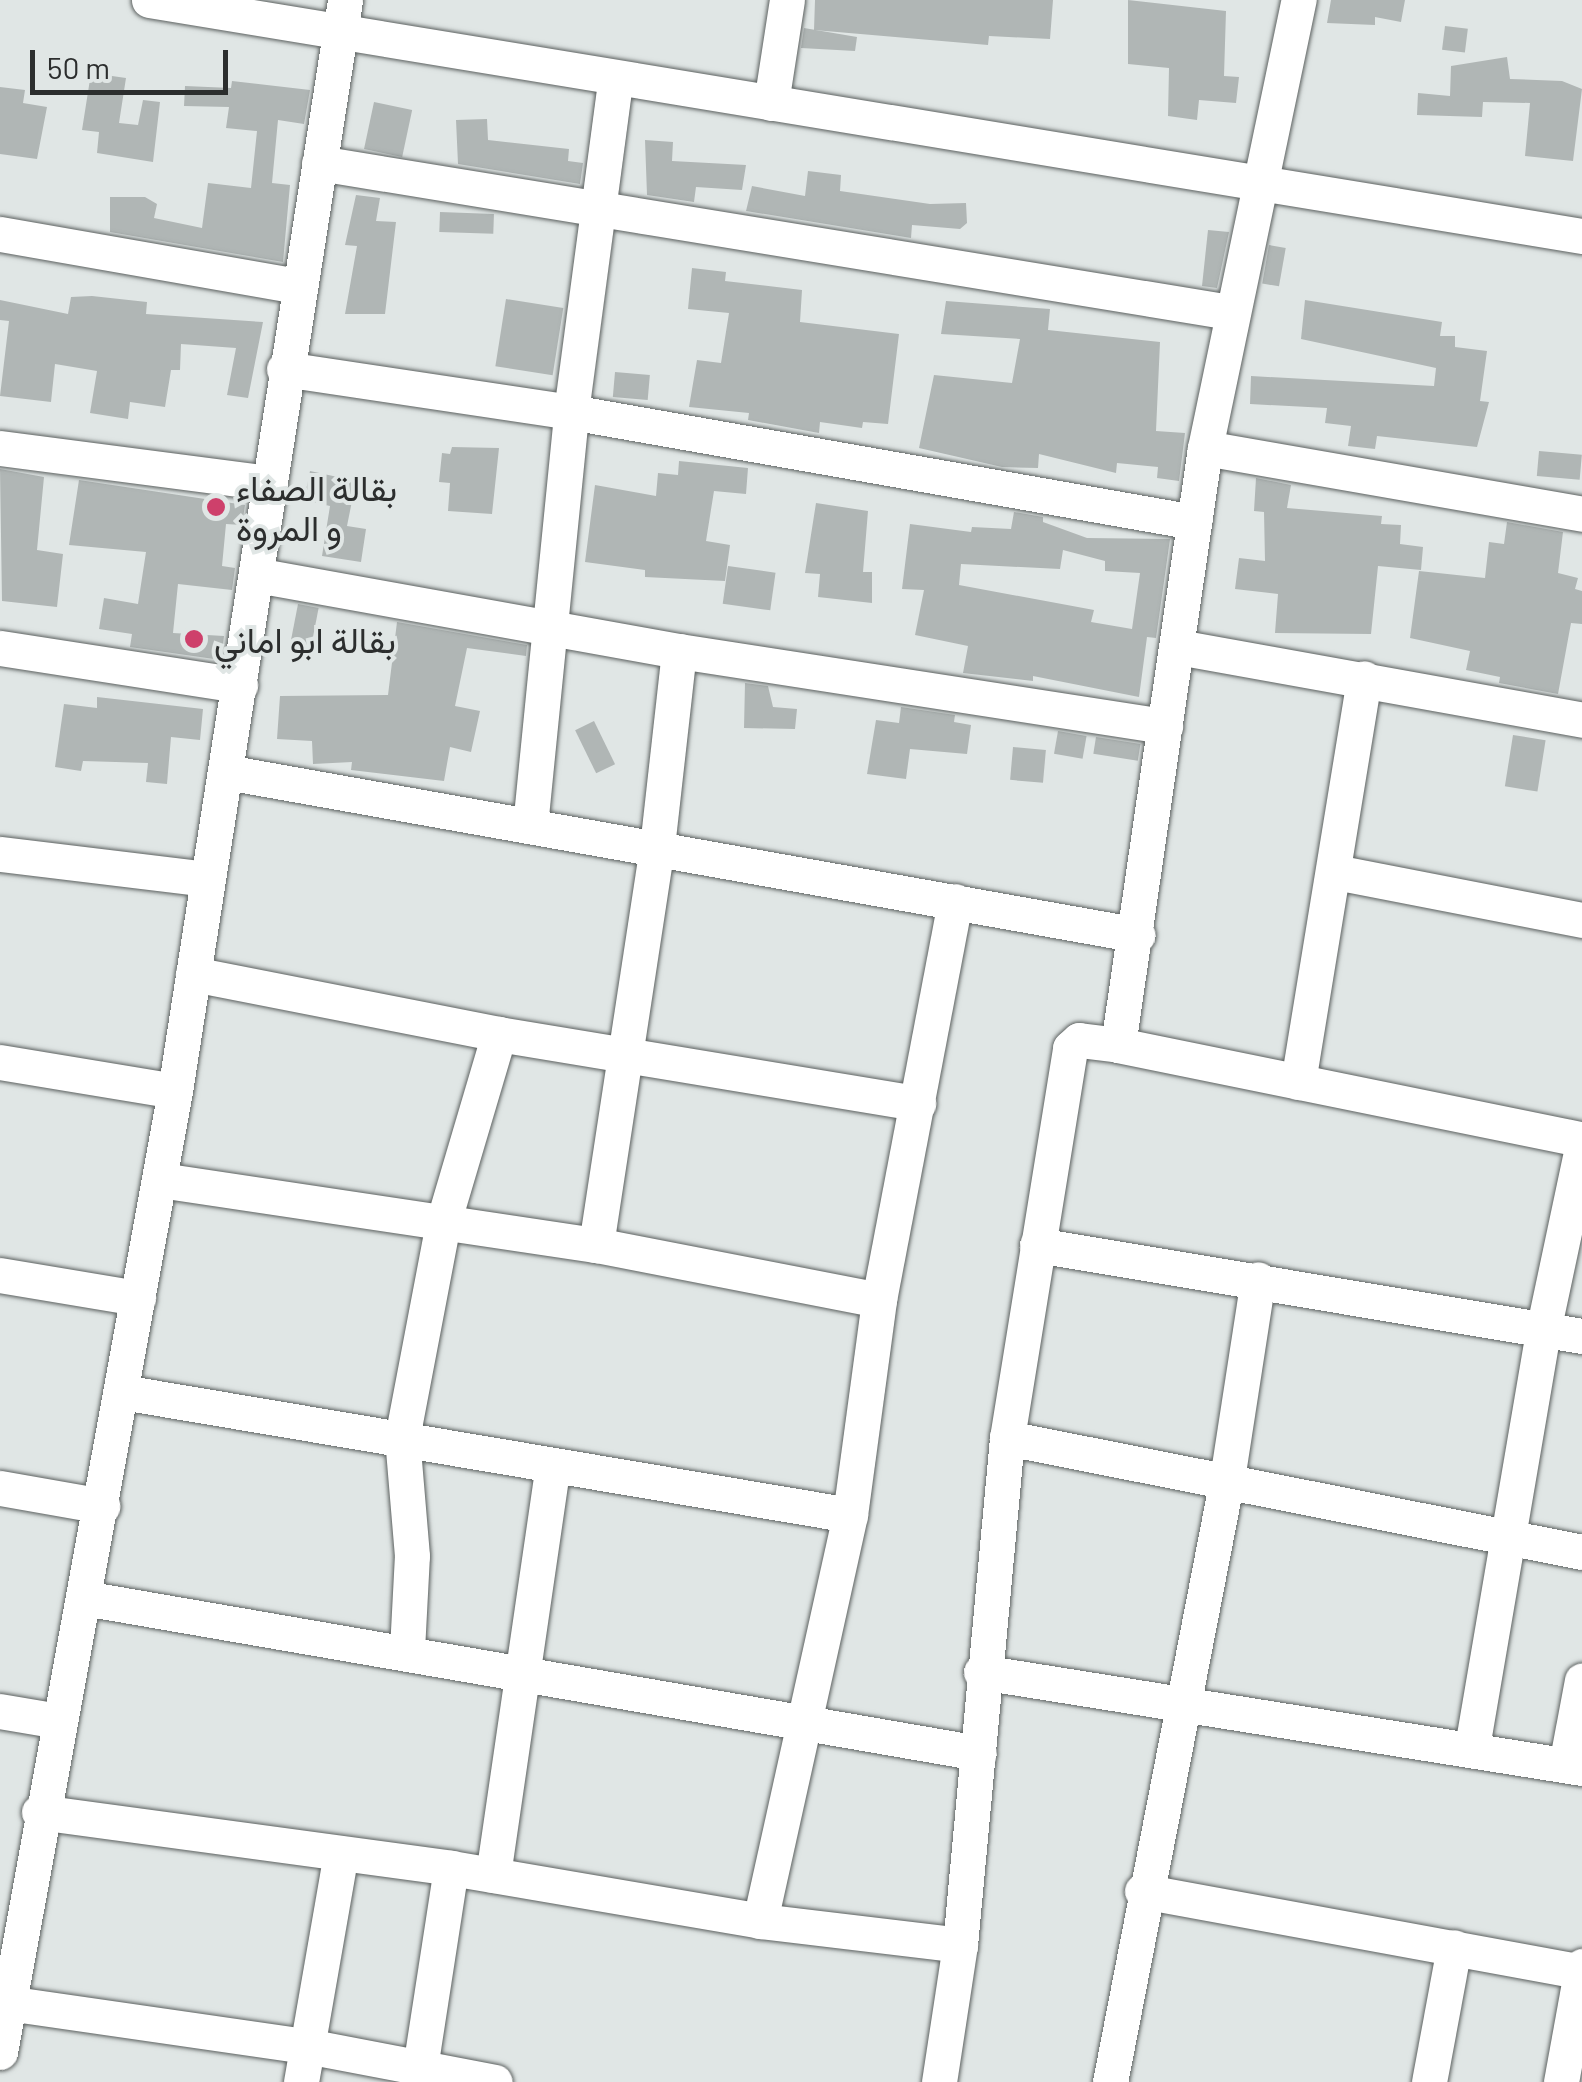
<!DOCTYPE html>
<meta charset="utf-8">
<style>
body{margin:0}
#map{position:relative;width:1582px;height:2082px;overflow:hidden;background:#e0e6e5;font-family:Barlow,Vazirmatn,sans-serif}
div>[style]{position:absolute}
.building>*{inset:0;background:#b0b6b5;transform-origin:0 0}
.roads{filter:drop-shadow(0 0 2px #5c6160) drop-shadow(0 0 2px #5c6160)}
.minor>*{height:35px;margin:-17.5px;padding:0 17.5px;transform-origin:17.5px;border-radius:17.5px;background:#fff}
.dots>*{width:28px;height:28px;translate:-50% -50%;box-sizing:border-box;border:5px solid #e0e6e5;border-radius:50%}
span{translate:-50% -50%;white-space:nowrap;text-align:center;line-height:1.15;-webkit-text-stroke:8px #e0e6e5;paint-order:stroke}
.poi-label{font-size:35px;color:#2c2e2e}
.left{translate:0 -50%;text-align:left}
.scale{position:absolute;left:30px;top:50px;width:198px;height:45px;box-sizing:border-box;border:5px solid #2c2e2e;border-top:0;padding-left:12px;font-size:30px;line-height:35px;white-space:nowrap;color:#2c2e2e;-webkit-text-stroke:8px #e0e6e5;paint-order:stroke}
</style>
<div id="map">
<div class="building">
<div style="clip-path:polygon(815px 0,1053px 0,1050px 39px,989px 36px,988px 45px,814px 30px)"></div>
<div style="clip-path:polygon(1128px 0,1226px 11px,1224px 76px,1239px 77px,1236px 103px,1199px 100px,1197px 120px,1168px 116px,1169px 68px,1128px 64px)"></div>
<div style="clip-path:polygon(1331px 0,1405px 0,1401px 22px,1375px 17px,1375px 25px,1327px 23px)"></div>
<div style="left:1445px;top:26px;width:23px;height:24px;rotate:7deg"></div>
<div style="clip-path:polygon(804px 28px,857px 37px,855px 51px,801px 48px)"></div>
<div style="clip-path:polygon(1507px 57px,1510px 79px,1562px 81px,1582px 89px,1573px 161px,1525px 156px,1530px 103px,1483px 102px,1482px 117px,1417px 115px,1418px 93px,1450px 96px,1451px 66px)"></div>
<div style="clip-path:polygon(91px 73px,126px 78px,119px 123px,138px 125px,143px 100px,160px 102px,153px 162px,97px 153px,99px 132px,82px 130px)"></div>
<div style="clip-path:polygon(232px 81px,310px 90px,304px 124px,278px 120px,272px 183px,290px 185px,283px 262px,110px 232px,110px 197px,145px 197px,157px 204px,154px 218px,202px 228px,208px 183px,251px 188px,257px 131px,226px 128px,229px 107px,184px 106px,185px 86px,231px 88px)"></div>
<div style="clip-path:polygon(0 87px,25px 90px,23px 103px,47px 107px,37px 159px,0 154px)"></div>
<div style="left:374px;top:102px;width:39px;height:48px;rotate:12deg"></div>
<div style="clip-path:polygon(487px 119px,488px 140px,569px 149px,568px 161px,583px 163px,580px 184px,458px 164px,456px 120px)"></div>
<div style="clip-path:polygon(645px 140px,673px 142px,672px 161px,746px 165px,742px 190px,696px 187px,694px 202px,647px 195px)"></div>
<div style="clip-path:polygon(808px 171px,841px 175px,840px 191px,930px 204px,966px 203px,967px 223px,960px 229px,912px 225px,911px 238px,746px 211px,752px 186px,805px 196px)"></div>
<div style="clip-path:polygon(356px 195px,380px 198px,376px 221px,396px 222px,385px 314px,345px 314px,357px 246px,345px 245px)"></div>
<div style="left:440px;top:212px;width:54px;height:20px;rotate:2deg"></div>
<div style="clip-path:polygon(1208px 230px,1229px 232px,1217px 288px,1202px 286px)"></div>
<div style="left:1269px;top:245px;width:17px;height:39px;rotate:10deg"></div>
<div style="clip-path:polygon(692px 268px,726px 272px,725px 281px,802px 290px,800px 322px,899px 334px,888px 424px,863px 422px,862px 428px,820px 422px,819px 433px,748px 420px,749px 413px,689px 407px,697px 360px,721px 363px,729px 313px,688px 309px)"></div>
<div style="clip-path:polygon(92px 296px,147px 302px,146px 314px,263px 322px,248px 398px,227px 395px,236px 348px,181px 344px,180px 370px,171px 370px,165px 407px,130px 402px,128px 419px,90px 413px,97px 371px,55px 364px,51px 402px,0 396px,9px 321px,0 320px,0 300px,68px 314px,71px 297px)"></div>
<div style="left:506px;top:299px;width:58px;height:68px;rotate:9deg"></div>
<div style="clip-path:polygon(1305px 300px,1442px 322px,1440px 336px,1455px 336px,1455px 347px,1487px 351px,1480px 401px,1489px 402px,1477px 447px,1377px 436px,1375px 449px,1348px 446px,1351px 426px,1325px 423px,1327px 408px,1250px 404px,1251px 376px,1434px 386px,1436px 368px,1301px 339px)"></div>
<div style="clip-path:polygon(946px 301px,1050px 309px,1048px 330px,1160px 342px,1156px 431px,1185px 433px,1179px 481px,1157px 478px,1158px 467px,1117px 463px,1116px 473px,1039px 454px,1038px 468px,1002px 467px,919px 448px,934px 375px,1012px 383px,1020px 339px,941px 334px)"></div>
<div style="left:615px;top:372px;width:35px;height:25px;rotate:5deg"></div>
<div style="clip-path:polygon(452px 447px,499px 448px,492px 514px,448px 511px,450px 483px,439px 482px,442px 453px,450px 454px)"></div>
<div style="left:1539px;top:451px;width:43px;height:25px;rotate:5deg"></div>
<div style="clip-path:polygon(679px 461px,748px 468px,746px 494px,714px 491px,706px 541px,730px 545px,725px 581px,645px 577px,645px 570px,585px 562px,595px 485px,656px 496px,658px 473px,678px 475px)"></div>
<div style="clip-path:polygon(0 469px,44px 477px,37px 550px,63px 554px,57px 607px,2px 601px)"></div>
<div style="clip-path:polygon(310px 471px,356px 481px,347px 526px,366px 529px,361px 562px,322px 556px,330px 506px,304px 500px)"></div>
<div style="clip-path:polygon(1256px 478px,1291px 485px,1287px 508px,1382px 516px,1381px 524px,1401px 525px,1400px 544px,1423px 547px,1421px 570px,1378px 566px,1371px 634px,1275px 633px,1278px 594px,1235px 589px,1239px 558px,1265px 561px,1264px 512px,1254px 511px)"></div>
<div style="clip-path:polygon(79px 480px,245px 505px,242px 525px,226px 524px,222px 566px,235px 568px,232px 590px,178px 584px,173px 633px,224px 636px,221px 660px,130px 647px,132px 634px,99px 629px,104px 598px,138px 604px,146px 552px,69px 545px)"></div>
<div style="clip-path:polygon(816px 503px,868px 511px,863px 572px,872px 572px,872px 603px,818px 597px,820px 574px,805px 573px)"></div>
<div style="clip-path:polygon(evenodd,1014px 512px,1043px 517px,1043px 522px,1087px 538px,1170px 539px,1156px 638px,1147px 637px,1139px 697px,1033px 676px,1033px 681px,963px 673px,968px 646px,915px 635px,924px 590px,902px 589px,910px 524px,971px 532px,972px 527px,1011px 529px,1014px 512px,1063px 550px,1105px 561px,1105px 571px,1140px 573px,1132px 629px,1091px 622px,1094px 610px,959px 585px,961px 564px,1060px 569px,1063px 550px)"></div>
<div style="clip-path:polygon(1507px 522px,1563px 532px,1558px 573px,1578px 578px,1575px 589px,1582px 591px,1582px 624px,1571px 623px,1558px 694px,1499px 683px,1500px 677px,1466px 670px,1470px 651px,1410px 638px,1419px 571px,1485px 578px,1489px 542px,1504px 544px)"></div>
<div style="left:728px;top:566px;width:48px;height:38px;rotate:8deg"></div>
<div style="left:298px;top:604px;width:21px;height:45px;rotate:11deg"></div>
<div style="clip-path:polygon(397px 622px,527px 645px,526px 656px,467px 648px,455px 706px,480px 711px,471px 752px,450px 747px,444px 781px,351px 770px,352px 762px,313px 764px,312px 741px,277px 739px,280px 696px,388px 695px)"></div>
<div style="clip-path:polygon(745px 683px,768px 686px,773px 707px,797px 709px,795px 729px,744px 728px)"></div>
<div style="clip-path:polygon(97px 697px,203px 709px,200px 740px,171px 737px,167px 784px,146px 782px,148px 763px,83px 761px,81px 771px,55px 767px,64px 704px,97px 708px)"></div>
<div style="clip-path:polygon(901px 707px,955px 715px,954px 722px,971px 725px,967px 754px,910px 749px,906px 779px,867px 774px,876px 720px,899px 723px)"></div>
<div style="left:594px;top:721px;width:48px;height:21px;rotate:64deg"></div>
<div style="left:1058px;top:731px;width:29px;height:23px;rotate:10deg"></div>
<div style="left:1513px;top:735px;width:33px;height:52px;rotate:9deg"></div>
<div style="left:1096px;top:737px;width:45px;height:17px;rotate:9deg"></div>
<div style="left:1013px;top:747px;width:33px;height:33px;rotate:5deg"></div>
</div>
<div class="roads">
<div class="minor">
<div style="left:149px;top:0;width:1452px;rotate:9.35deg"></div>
<div style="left:771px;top:103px;width:104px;rotate:-81.2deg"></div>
<div style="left:319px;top:163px;width:923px;rotate:9.29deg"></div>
<div style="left:0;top:234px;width:302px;rotate:9.9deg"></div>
<div style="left:284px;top:369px;width:290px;rotate:8.5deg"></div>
<div style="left:571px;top:412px;width:633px;rotate:10.01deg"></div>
<div style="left:0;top:448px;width:272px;rotate:7.4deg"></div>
<div style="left:1205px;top:448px;width:383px;rotate:9.9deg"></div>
<div style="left:256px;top:575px;width:430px;rotate:10.2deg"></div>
<div style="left:679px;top:651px;width:492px;rotate:8.8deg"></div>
<div style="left:1178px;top:647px;width:411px;rotate:10.2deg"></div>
<div style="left:0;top:648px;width:243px;rotate:8.8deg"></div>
<div style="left:226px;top:772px;width:926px;rotate:10.13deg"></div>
<div style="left:530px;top:826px;width:416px;rotate:-84.3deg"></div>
<div style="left:571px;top:412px;width:334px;rotate:-82.4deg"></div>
<div style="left:0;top:854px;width:209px;rotate:6.9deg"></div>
<div style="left:1335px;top:872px;width:252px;rotate:11deg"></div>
<div style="left:193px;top:974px;width:312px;rotate:11.1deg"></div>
<div style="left:499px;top:1034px;width:425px;rotate:9.4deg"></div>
<div style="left:1118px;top:1045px;width:603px;rotate:-81.71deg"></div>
<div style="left:1205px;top:448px;width:458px;rotate:-78.2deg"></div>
<div style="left:0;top:1062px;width:177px;rotate:9.4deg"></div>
<div style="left:1298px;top:1082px;width:409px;rotate:-80.7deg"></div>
<div style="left:160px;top:1180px;width:441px;rotate:8.5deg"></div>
<div style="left:596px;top:1245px;width:288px;rotate:11deg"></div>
<div style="left:596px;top:1245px;width:403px;rotate:-81.3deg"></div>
<div style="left:657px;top:847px;width:197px;rotate:-83.6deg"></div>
<div style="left:1037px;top:1245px;width:553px;rotate:9.48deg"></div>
<div style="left:0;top:1275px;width:140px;rotate:9.5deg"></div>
<div style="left:122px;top:1392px;width:738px;rotate:9.59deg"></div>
<div style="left:1007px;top:1438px;width:586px;rotate:11.21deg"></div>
<div style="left:0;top:1488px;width:104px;rotate:10deg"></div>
<div style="left:84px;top:1598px;width:908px;rotate:9.83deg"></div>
<div style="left:407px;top:1650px;width:94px;rotate:-87deg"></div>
<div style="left:412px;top:1556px;width:118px;rotate:-94.8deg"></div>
<div style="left:402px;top:1438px;width:219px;rotate:-79.2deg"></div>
<div style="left:443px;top:1223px;width:197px;rotate:-73.5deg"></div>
<div style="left:981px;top:1672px;width:609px;rotate:9.08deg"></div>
<div style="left:0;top:1711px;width:60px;rotate:9.6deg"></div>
<div style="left:1472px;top:1747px;width:422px;rotate:-80.3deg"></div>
<div style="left:1543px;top:1331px;width:188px;rotate:-78deg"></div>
<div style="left:1566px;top:1765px;width:86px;rotate:-79.3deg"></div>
<div style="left:39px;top:1812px;width:416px;rotate:7.7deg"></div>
<div style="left:451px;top:1868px;width:314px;rotate:9.7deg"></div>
<div style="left:760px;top:1921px;width:201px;rotate:6.8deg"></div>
<div style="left:493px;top:1875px;width:413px;rotate:-81.7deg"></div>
<div style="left:1142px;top:1891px;width:447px;rotate:10.4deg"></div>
<div style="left:760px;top:1921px;width:416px;rotate:-77.5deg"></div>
<div style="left:850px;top:1515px;width:217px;rotate:-82.3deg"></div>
<div style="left:879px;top:1300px;width:406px;rotate:-79.2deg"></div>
<div style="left:7px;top:2003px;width:303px;rotate:8.2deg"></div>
<div style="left:307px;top:2046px;width:191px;rotate:10.8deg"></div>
<div style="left:0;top:2052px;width:977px;rotate:-79.68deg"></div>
<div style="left:175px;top:1091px;width:1104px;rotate:-81.14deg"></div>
<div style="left:420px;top:2068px;width:202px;rotate:-81.2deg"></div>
<div style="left:301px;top:2082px;width:232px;rotate:-80.1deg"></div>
<div style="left:939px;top:2082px;width:139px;rotate:-81.3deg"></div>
<div style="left:960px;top:1945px;width:509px;rotate:-84.7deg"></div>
<div style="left:1007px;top:1438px;width:395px;rotate:-80.8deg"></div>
<div style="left:1070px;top:1048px;width:12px;rotate:-42deg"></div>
<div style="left:1079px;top:1040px;width:39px;rotate:7deg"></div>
<div style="left:1118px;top:1045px;width:473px;rotate:11.5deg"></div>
<div style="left:1110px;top:2082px;width:614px;rotate:-79.02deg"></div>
<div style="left:1227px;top:1479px;width:202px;rotate:-81.2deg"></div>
<div style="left:1429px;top:2082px;width:137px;rotate:-79.5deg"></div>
<div style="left:1561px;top:2082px;width:118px;rotate:-79.7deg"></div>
</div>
</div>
<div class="dots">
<div style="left:216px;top:507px;background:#ce406b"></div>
<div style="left:194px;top:639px;background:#ce406b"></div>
</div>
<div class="poi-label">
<span class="left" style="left:236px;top:507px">بقالة الصفاء<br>و المروة</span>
<span class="left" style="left:214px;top:639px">بقالة ابو اماني</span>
</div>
<div class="scale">50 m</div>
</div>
